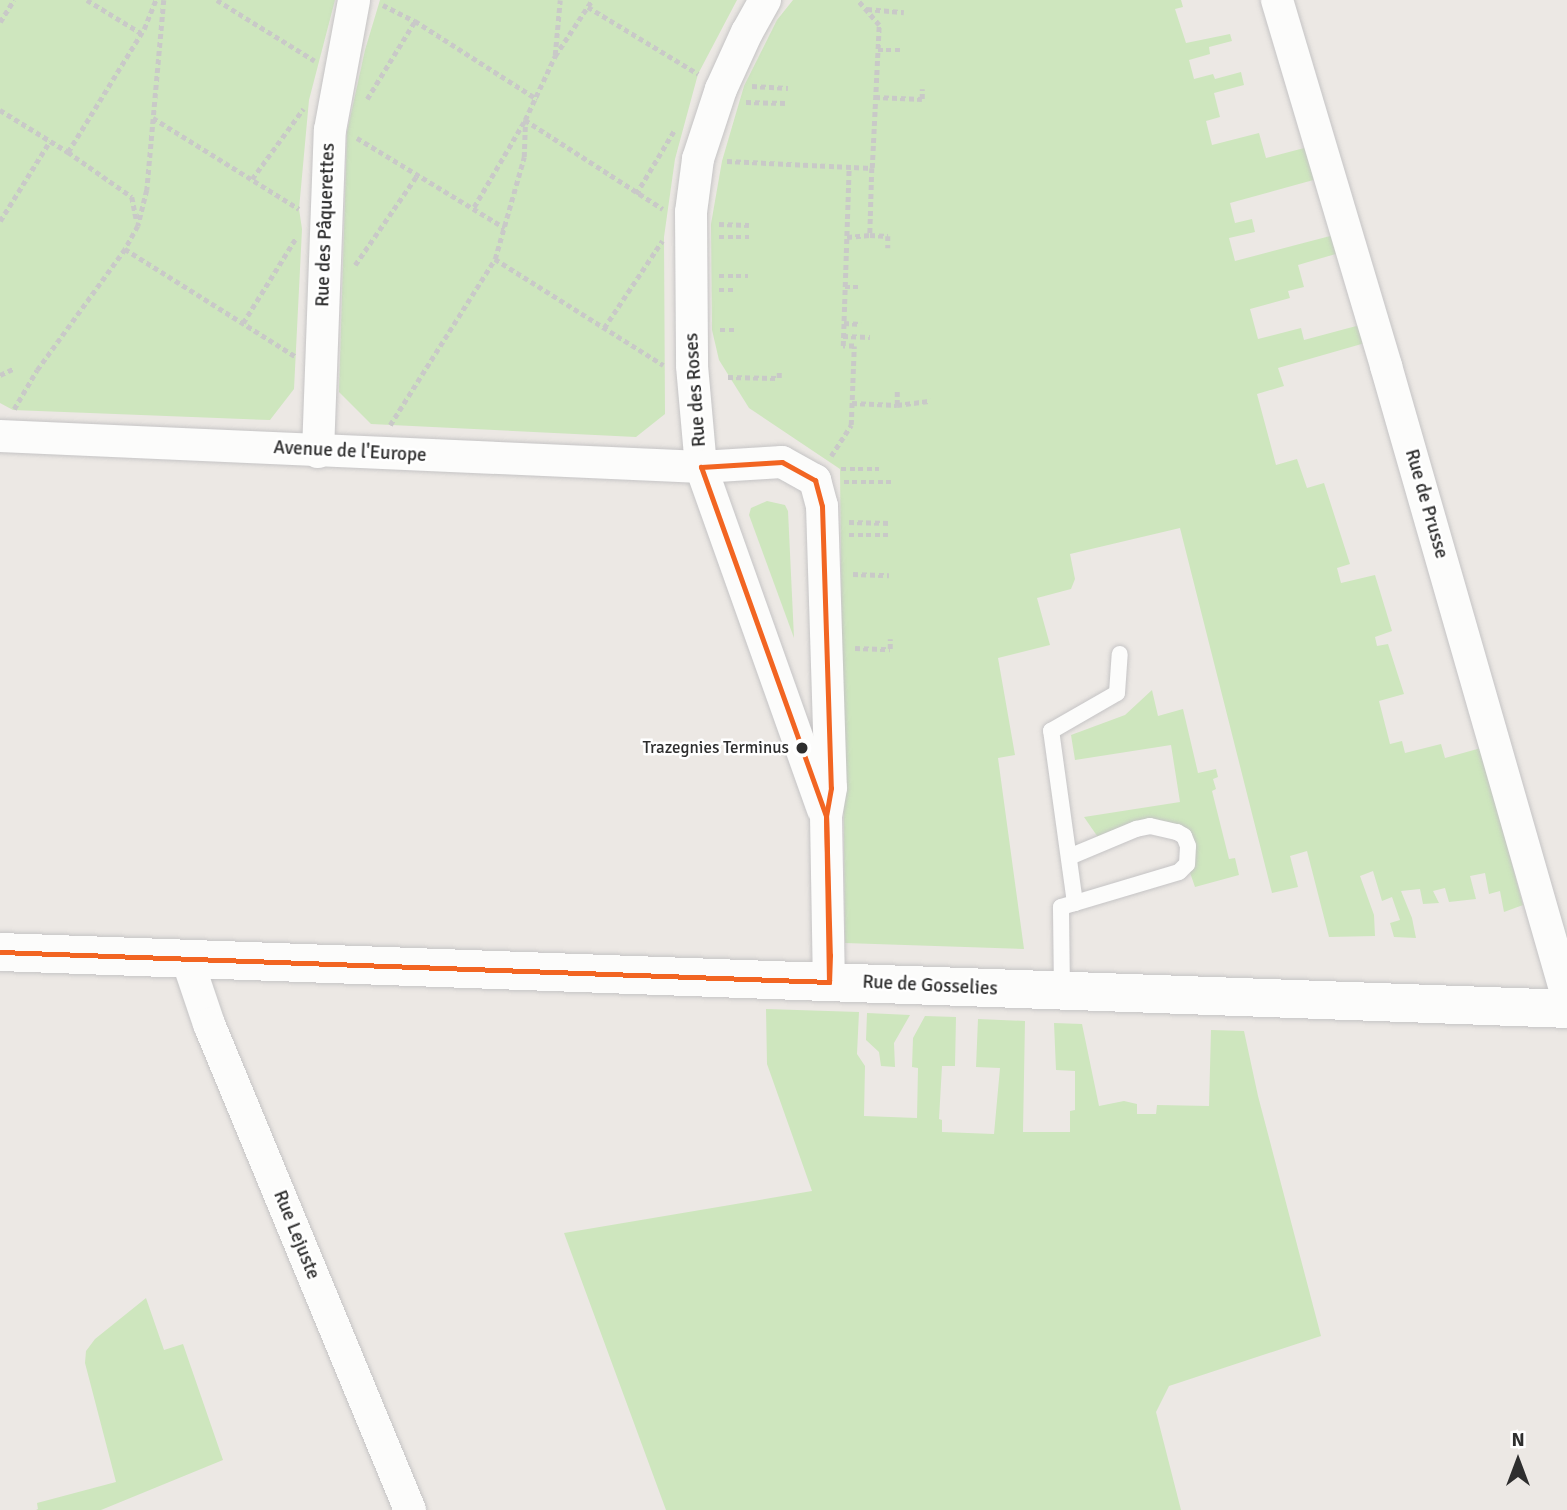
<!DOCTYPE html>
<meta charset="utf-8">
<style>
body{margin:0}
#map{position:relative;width:1567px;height:1510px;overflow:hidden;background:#ece8e4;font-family:Signika,sans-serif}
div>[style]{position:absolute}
.green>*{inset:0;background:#cee6be}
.path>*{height:4.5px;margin-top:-2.25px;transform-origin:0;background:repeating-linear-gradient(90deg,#c9c9c8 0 5px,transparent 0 8.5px)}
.roads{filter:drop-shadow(0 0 2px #c5c4c5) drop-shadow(0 0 2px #c5c4c5)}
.service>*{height:16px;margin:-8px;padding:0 8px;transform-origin:8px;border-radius:8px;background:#fcfcfb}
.minor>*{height:32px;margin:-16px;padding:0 16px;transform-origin:16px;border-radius:16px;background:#fcfcfb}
.secondary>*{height:38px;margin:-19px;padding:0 19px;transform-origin:19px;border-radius:19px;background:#fcfcfb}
.bus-1>*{height:5px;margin:-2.5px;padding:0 2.5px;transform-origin:2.5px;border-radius:2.5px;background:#f26522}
.dots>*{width:19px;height:19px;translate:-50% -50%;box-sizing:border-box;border:4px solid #fff;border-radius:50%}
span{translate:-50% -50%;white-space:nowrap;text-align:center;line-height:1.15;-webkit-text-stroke:5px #fff;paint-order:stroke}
.bus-label{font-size:17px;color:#2e2e2e}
.right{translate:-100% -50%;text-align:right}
.street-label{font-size:19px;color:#2e2e2e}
.north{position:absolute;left:1483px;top:1426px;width:70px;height:70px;-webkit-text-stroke:5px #fff;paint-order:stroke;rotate:0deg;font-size:19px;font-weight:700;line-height:28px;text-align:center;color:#2e2e2e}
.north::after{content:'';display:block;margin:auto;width:24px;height:32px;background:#2e2e2e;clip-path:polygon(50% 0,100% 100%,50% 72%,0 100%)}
</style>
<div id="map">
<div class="green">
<div style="clip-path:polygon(0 0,335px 0,309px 100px,299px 209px,302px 229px,294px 389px,270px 420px,13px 410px,0 403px)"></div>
<div style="clip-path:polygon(380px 0,737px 0,698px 74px,675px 159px,664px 237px,665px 414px,636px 437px,371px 424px,339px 392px,347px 132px,365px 50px)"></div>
<div style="clip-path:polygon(793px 0,1181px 0,1183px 7px,1175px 9px,1186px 43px,1230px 34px,1232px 41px,1209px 47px,1210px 54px,1189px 60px,1194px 79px,1213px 74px,1215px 79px,1241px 72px,1244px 85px,1214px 93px,1220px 117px,1206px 121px,1212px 145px,1259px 133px,1266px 158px,1308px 147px,1317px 179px,1230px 203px,1235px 223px,1252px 219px,1255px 232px,1229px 238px,1235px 261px,1334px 235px,1339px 253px,1298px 265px,1304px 287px,1288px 291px,1290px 298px,1250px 309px,1258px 339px,1301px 328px,1304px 340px,1360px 325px,1365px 343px,1278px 368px,1284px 386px,1257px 394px,1276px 465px,1297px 459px,1307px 488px,1324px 483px,1350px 564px,1337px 568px,1341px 583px,1375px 575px,1392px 631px,1375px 637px,1377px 646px,1388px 644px,1404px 694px,1379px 701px,1390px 744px,1402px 741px,1405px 753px,1441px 744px,1445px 758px,1481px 748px,1523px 905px,1504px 912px,1500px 891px,1489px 894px,1485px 873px,1470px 876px,1476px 899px,1449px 902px,1445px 888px,1433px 891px,1439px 903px,1423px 904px,1420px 889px,1401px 891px,1412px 918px,1416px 938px,1394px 937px,1390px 923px,1400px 920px,1392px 897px,1382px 901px,1373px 871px,1360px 876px,1374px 915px,1375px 936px,1329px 937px,1307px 851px,1290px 856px,1298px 887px,1272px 893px,1180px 528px,1070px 554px,1075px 579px,1071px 589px,1037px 598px,1050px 645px,998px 658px,1015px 755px,998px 758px,1024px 949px,845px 943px,840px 469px,749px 408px,719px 360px,712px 330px,711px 224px,722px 161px,744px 86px,777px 20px)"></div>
<div style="clip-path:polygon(767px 501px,785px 505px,788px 511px,794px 638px,749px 515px,751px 508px)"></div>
<div style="clip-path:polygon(1152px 690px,1158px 716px,1183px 709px,1198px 773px,1216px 769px,1218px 777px,1213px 779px,1216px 789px,1212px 791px,1229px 859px,1235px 858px,1239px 875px,1195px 887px,1187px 864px,1188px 846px,1164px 828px,1102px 843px,1084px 817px,1180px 802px,1171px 745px,1075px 760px,1071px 735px,1125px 715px)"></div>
<div style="clip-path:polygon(766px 1009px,859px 1012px,857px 1054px,865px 1066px,864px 1116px,917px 1118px,918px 1068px,912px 1067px,913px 1038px,925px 1016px,956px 1017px,955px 1066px,942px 1066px,939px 1119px,942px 1120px,942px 1132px,994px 1134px,1000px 1068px,976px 1067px,978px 1019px,1025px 1021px,1023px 1132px,1070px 1132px,1070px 1111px,1075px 1110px,1075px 1071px,1056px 1070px,1054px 1023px,1082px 1024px,1099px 1106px,1124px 1101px,1137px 1104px,1137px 1114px,1156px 1114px,1157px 1105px,1209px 1106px,1211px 1030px,1244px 1031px,1258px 1096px,1321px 1336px,1169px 1386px,1156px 1412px,1181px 1510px,666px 1510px,564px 1233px,812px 1191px,767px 1064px)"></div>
<div style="clip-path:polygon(867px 1013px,910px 1015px,894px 1043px,895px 1067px,881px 1066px,879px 1052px,866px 1040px)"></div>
<div style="clip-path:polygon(146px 1298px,164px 1350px,183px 1344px,223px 1460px,101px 1510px,36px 1510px,38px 1509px,37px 1503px,116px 1482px,85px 1363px,86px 1351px,95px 1339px)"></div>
</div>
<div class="path">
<div style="left:87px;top:0;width:63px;rotate:31.4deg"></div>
<div style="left:164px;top:0;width:191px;rotate:95.1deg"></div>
<div style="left:147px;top:190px;width:37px;rotate:104deg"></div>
<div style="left:138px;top:226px;width:26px;rotate:119deg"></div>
<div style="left:125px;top:249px;width:201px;rotate:32.2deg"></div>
<div style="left:217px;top:0;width:115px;rotate:31.9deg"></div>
<div style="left:383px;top:5px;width:36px;rotate:27deg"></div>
<div style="left:415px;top:21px;width:145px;rotate:32.6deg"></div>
<div style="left:588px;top:7px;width:129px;rotate:31.3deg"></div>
<div style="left:867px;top:9px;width:37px;rotate:5deg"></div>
<div style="left:0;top:22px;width:26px;rotate:-58deg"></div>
<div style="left:878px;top:50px;width:24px"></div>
<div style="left:555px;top:55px;width:55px;rotate:-84.8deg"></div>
<div style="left:752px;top:86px;width:36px;rotate:3deg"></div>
<div style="left:875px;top:97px;width:47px;rotate:2.4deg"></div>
<div style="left:922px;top:99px;width:10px;rotate:-90deg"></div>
<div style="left:367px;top:99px;width:92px;rotate:-58.4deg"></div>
<div style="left:746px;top:102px;width:42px;rotate:1.4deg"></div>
<div style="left:0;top:110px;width:80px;rotate:31.7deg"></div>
<div style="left:68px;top:152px;width:145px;rotate:-58.3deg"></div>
<div style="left:144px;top:29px;width:31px;rotate:-68deg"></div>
<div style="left:153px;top:118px;width:172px;rotate:31.9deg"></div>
<div style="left:357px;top:138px;width:173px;rotate:31.3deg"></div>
<div style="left:68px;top:152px;width:78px;rotate:35.1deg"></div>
<div style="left:132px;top:197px;width:26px;rotate:79deg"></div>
<div style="left:727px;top:161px;width:145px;rotate:2.8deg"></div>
<div style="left:872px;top:168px;width:143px;rotate:-87.2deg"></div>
<div style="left:879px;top:25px;width:33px;rotate:-131deg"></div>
<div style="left:872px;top:168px;width:67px;rotate:91.7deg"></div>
<div style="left:870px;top:235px;width:18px;rotate:3deg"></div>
<div style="left:888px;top:236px;width:12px;rotate:90deg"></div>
<div style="left:252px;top:179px;width:87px;rotate:-53.9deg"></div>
<div style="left:636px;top:194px;width:76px;rotate:-59deg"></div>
<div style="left:474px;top:207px;width:101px;rotate:-59.6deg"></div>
<div style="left:525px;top:120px;width:164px;rotate:32.8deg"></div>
<div style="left:0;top:221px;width:94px;rotate:-58deg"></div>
<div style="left:719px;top:224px;width:30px;rotate:2deg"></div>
<div style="left:719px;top:237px;width:30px"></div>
<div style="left:847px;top:237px;width:23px;rotate:-5deg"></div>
<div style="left:495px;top:259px;width:199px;rotate:32.2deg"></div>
<div style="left:355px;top:265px;width:111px;rotate:-55.3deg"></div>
<div style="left:719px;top:276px;width:29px"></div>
<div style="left:845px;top:287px;width:17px"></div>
<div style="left:719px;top:290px;width:16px"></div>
<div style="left:243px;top:323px;width:100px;rotate:-58.1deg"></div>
<div style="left:844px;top:323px;width:17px;rotate:3deg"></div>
<div style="left:604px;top:328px;width:105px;rotate:-56.3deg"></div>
<div style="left:720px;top:330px;width:14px"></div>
<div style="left:843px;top:336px;width:27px;rotate:2deg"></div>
<div style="left:0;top:375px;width:14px;rotate:-25deg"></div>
<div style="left:728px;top:377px;width:51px;rotate:1.1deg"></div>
<div style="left:779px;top:378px;width:8px;rotate:-90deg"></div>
<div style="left:852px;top:403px;width:45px;rotate:2.5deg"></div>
<div style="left:897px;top:405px;width:34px;rotate:-7deg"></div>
<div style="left:897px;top:405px;width:15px;rotate:-90deg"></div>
<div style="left:14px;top:409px;width:45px;rotate:-59.5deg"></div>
<div style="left:37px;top:370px;width:150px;rotate:-54deg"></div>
<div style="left:390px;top:425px;width:196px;rotate:-57.7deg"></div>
<div style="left:495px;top:259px;width:106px;rotate:-74.1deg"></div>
<div style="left:524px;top:157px;width:37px;rotate:-88deg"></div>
<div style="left:525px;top:120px;width:71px;rotate:-64.9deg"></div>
<div style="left:555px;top:56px;width:67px;rotate:-56.5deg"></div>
<div style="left:831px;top:456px;width:37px;rotate:-57deg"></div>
<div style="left:851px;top:425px;width:79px;rotate:-87.8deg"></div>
<div style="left:854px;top:346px;width:11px;rotate:180deg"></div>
<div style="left:843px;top:346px;width:178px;rotate:-88.1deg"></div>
<div style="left:841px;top:469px;width:38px"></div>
<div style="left:844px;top:482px;width:48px"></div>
<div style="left:849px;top:522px;width:42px;rotate:1.4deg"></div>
<div style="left:849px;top:535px;width:41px"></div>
<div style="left:853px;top:574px;width:36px;rotate:2deg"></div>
<div style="left:855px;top:648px;width:35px;rotate:2deg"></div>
<div style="left:890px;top:649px;width:10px;rotate:-90deg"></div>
</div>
<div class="roads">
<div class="service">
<div style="left:1069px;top:857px;width:73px;rotate:-22.7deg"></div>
<div style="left:1136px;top:829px;width:14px;rotate:-12deg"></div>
<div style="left:1150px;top:826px;width:28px;rotate:13deg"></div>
<div style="left:1177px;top:832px;width:8px;rotate:30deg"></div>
<div style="left:1184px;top:836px;width:11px;rotate:68deg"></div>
<div style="left:1188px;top:846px;width:18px;rotate:93deg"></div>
<div style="left:1187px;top:864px;width:11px;rotate:135deg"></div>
<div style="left:1179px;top:872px;width:109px;rotate:163.4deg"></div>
<div style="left:1062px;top:992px;width:85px;rotate:-90.7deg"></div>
<div style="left:1061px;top:907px;width:15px;rotate:-16deg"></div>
<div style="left:1075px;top:903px;width:174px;rotate:-97.9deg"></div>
<div style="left:1051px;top:731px;width:76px;rotate:-29.9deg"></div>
<div style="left:1117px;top:693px;width:39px;rotate:-86deg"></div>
</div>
<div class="minor">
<div style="left:765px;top:0;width:37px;rotate:119deg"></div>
<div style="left:747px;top:32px;width:63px;rotate:114.5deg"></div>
<div style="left:721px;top:89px;width:74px;rotate:108.2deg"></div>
<div style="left:698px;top:159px;width:53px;rotate:97.5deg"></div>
<div style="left:691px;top:212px;width:154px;rotate:89.6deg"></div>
<div style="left:692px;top:366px;width:101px;rotate:84.9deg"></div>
<div style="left:701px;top:467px;width:363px;rotate:70.4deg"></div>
<div style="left:1277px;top:0;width:382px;rotate:73.4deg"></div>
<div style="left:1386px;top:366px;width:652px;rotate:73.98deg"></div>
<div style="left:1566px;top:993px;width:16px;rotate:90deg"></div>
<div style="left:0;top:436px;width:702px;rotate:2.53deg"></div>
<div style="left:701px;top:467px;width:81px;rotate:-3.5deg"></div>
<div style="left:782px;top:462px;width:38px;rotate:29deg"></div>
<div style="left:815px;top:480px;width:27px;rotate:75deg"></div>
<div style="left:822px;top:506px;width:282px;rotate:88.2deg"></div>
<div style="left:831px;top:788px;width:28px;rotate:100deg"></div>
<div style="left:826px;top:816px;width:166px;rotate:89deg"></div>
<div style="left:318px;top:452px;width:322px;rotate:-87.9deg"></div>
<div style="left:330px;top:130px;width:132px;rotate:-79.5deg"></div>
<div style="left:187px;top:959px;width:69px;rotate:71.3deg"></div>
<div style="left:209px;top:1024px;width:526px;rotate:67.53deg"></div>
</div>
<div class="secondary">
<div style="left:0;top:952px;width:1568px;rotate:2.08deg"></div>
</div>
</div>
<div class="bus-1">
<div style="left:782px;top:462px;width:38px;rotate:29deg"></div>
<div style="left:815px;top:480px;width:27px;rotate:75deg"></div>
<div style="left:822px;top:506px;width:282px;rotate:88.2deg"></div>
<div style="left:831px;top:788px;width:28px;rotate:100deg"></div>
<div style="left:826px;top:816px;width:371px;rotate:-109.7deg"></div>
<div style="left:701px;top:467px;width:81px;rotate:-3.5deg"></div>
<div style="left:826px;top:816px;width:139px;rotate:88.4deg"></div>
<div style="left:830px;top:955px;width:27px;rotate:92deg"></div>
<div style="left:829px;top:982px;width:166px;rotate:-91deg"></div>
<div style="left:0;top:952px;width:830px;rotate:2.07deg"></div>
</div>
<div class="dots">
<div style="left:802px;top:748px;background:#2e2e2e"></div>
</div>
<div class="bus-label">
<span class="right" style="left:789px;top:748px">Trazegnies Terminus</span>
</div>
<div class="street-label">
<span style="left:326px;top:225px;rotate:-88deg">Rue des Pâquerettes</span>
<span style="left:696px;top:390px;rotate:-94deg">Rue des Roses</span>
<span style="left:350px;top:452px;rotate:3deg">Avenue de l'Europe</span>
<span style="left:1426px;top:504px;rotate:74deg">Rue de Prusse</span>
<span style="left:930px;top:986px;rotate:3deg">Rue de Gosselies</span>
<span style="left:296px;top:1235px;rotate:68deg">Rue Lejuste</span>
</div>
<div class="north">N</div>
</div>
